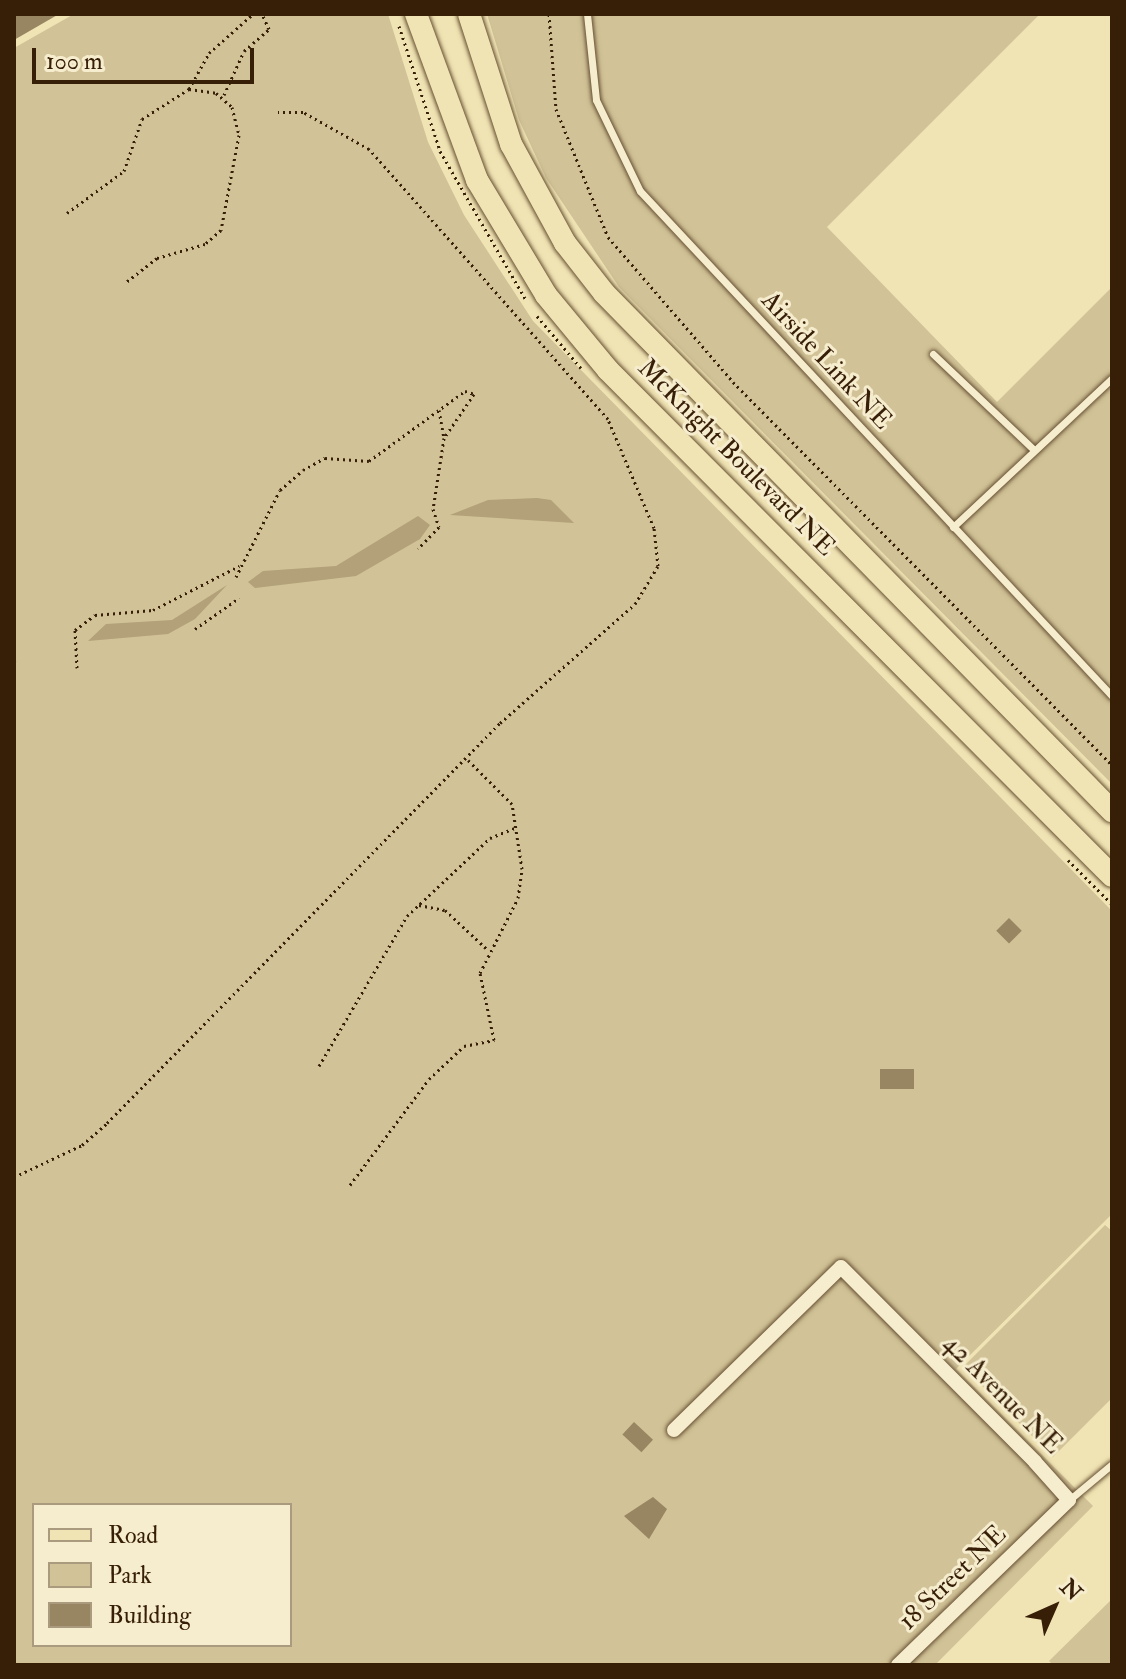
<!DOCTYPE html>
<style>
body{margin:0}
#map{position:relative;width:1126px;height:1679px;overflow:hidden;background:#f1e4b4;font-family:"IM FELL Double Pica",serif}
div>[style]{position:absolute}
.green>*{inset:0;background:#d1c297}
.water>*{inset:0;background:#b2a179}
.building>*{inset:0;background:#988561;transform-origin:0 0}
.path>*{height:3px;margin-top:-1.5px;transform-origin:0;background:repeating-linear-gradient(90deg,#371e07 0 2px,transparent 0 6px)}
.roads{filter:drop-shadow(0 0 2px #665032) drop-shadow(0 0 2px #665032)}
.lane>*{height:7px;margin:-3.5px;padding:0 3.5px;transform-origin:3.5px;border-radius:3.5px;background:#f6edce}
.street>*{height:14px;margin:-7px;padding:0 7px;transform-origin:7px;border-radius:7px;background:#f6edce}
.primary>*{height:22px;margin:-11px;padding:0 11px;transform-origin:11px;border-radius:11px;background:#f1e4b4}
span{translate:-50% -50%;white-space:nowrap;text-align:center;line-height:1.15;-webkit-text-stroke:6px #f6edce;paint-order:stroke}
.street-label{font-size:26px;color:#371e07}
.frame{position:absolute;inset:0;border:16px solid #371e07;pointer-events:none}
.legend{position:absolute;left:32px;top:1503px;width:260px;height:144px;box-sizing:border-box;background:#f6edce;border:2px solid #aa9a7e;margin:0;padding:10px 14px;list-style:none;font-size:24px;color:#371e07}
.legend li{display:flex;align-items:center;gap:16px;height:40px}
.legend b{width:40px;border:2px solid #aa9a7e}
.north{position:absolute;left:1014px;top:1567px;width:80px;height:80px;-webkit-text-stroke:6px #f6edce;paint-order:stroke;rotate:45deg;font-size:22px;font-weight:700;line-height:32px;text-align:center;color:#371e07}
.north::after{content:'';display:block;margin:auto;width:28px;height:36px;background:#371e07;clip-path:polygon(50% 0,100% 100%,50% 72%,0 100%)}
.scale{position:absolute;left:32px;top:48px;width:222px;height:36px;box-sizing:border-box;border:4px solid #371e07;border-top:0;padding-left:10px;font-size:24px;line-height:28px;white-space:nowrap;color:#371e07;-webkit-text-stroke:6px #f6edce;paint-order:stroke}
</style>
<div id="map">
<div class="green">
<div style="clip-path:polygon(evenodd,74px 14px,388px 14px,428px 142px,464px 215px,533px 321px,1112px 911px,1112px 1214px,956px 1369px,1093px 1506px,935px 1665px,14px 1665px,14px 48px,74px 14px,34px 1505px,290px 1505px,290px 1645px,34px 1645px,34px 1505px)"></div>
<div style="clip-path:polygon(487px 14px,1040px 14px,827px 227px,997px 402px,1112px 287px,1112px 784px,619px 287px,546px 178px,519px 120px)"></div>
<div style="clip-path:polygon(1105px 1225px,1112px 1231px,1112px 1398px,1053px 1457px,963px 1367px)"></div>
<div style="clip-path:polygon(1112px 1599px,1112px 1665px,1053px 1665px,1049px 1661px)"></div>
</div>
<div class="water">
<div style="clip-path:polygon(537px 498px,551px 500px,574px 523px,450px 515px,488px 500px)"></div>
<div style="clip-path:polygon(418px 516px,430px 525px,420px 539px,356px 576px,255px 588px,248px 582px,263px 571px,336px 566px)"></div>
<div style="clip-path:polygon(227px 585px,195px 619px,168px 634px,88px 641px,106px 624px,172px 620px)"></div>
</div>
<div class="building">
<div style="clip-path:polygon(14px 14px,59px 14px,14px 40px)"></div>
<div style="left:1009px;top:918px;width:18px;height:18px;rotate:45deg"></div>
<div style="left:880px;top:1069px;width:34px;height:20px"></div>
<div style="left:634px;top:1422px;width:26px;height:17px;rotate:43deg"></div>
<div style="clip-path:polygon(653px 1497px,667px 1509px,649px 1539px,624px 1516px)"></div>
</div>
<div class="path">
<div style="left:549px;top:14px;width:95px;rotate:85.8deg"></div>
<div style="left:556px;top:109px;width:138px;rotate:67.9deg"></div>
<div style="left:608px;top:237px;width:191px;rotate:49.2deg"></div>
<div style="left:733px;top:382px;width:539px;rotate:45.3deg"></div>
<div style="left:399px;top:26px;width:132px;rotate:71.8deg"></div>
<div style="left:440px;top:151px;width:172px;rotate:60deg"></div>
<div style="left:189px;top:89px;width:41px;rotate:-60.9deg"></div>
<div style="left:209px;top:53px;width:59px;rotate:-41.6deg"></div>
<div style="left:224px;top:95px;width:48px;rotate:-65.6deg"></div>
<div style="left:244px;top:51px;width:33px;rotate:-41deg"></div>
<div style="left:269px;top:29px;width:17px;rotate:-115deg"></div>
<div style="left:67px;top:213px;width:71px;rotate:-36.4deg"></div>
<div style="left:124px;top:171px;width:55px;rotate:-70.9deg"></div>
<div style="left:142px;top:119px;width:56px;rotate:-32.6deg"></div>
<div style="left:189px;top:89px;width:27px;rotate:8deg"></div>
<div style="left:216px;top:93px;width:21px;rotate:41deg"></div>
<div style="left:232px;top:107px;width:29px;rotate:76deg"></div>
<div style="left:239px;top:135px;width:97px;rotate:100.7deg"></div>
<div style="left:221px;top:230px;width:21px;rotate:139deg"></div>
<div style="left:205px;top:244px;width:50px;rotate:163.7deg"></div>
<div style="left:157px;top:258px;width:41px;rotate:142deg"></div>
<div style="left:537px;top:316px;width:68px;rotate:49.8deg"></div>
<div style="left:439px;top:410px;width:28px;rotate:80deg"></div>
<div style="left:236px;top:577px;width:97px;rotate:-63.2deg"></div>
<div style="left:280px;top:490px;width:30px;rotate:-41deg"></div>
<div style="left:303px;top:470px;width:25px;rotate:-29deg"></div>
<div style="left:325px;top:458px;width:44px;rotate:3.9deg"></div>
<div style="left:369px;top:461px;width:119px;rotate:-36.1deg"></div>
<div style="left:465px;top:391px;width:9px;rotate:18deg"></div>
<div style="left:474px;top:394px;width:53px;rotate:124.3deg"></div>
<div style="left:444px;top:438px;width:72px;rotate:98.8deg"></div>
<div style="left:433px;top:509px;width:19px;rotate:72deg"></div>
<div style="left:439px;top:527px;width:30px;rotate:134deg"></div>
<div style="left:195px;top:629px;width:54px;rotate:-35.2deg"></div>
<div style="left:14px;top:661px;width:5px;rotate:-53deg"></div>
<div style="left:77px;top:668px;width:38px;rotate:-93deg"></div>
<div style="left:75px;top:630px;width:25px;rotate:-37deg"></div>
<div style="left:95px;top:615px;width:58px;rotate:-4.9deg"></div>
<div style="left:153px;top:610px;width:97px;rotate:-27.1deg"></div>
<div style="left:1068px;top:860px;width:62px;rotate:45deg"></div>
<div style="left:419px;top:905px;width:26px;rotate:11deg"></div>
<div style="left:445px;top:910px;width:57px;rotate:42.9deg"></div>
<div style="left:319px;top:1066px;width:174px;rotate:-59.6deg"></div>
<div style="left:407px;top:916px;width:114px;rotate:-43.2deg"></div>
<div style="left:490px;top:838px;width:27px;rotate:-22deg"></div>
<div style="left:14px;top:1177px;width:75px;rotate:-25.2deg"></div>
<div style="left:82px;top:1145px;width:33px;rotate:-41deg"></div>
<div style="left:107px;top:1123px;width:561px;rotate:-45.51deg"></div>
<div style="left:500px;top:723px;width:180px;rotate:-41.4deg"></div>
<div style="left:635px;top:604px;width:44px;rotate:-58.8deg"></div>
<div style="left:658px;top:566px;width:38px;rotate:-96deg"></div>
<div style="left:654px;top:528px;width:118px;rotate:-112.9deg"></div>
<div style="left:608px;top:419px;width:361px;rotate:-131.5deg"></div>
<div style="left:369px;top:149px;width:76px;rotate:-150.7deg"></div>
<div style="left:303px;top:112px;width:25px;rotate:180deg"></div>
<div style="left:350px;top:1185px;width:132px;rotate:-53.3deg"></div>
<div style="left:429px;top:1079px;width:48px;rotate:-43.3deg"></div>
<div style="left:464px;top:1046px;width:31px;rotate:-11deg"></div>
<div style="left:494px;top:1040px;width:68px;rotate:-101.8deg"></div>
<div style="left:480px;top:973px;width:84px;rotate:-63.1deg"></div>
<div style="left:518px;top:898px;width:29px;rotate:-82deg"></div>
<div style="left:522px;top:869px;width:66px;rotate:-98.7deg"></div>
<div style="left:512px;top:804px;width:62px;rotate:-135deg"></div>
</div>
<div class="roads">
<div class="lane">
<div style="left:587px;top:14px;width:86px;rotate:84deg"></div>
<div style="left:596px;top:100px;width:101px;rotate:64.2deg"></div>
<div style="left:640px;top:191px;width:691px;rotate:46.93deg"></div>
<div style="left:933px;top:354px;width:139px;rotate:43.5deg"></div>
<div style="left:953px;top:527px;width:218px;rotate:-43.1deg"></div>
<div style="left:1069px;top:1500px;width:56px;rotate:-39.9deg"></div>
</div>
<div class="street">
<div style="left:674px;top:1430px;width:233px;rotate:-44.3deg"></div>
<div style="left:841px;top:1267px;width:275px;rotate:45.1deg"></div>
<div style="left:1035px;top:1462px;width:51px;rotate:48.2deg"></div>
<div style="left:1069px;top:1500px;width:238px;rotate:136deg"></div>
</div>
<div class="primary">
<div style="left:416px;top:14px;width:177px;rotate:69.8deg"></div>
<div style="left:477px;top:180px;width:134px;rotate:59deg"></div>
<div style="left:546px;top:295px;width:97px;rotate:50.4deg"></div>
<div style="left:608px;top:370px;width:714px;rotate:45.11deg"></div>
<div style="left:469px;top:14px;width:137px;rotate:72.1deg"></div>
<div style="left:511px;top:144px;width:113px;rotate:61.4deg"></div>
<div style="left:565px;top:243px;width:63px;rotate:52deg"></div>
<div style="left:604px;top:293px;width:726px;rotate:45.56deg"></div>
</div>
</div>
<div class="street-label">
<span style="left:826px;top:361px;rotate:47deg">Airside Link NE</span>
<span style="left:736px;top:458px;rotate:45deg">McKnight Boulevard NE</span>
<span style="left:1002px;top:1395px;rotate:45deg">42 Avenue NE</span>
<span style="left:953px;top:1578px;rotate:-44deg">18 Street NE</span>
</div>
<div class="frame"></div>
<ul class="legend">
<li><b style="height:10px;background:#f1e4b4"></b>Road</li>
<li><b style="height:22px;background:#d1c297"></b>Park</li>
<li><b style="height:22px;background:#988561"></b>Building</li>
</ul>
<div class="north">N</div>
<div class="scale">100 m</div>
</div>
